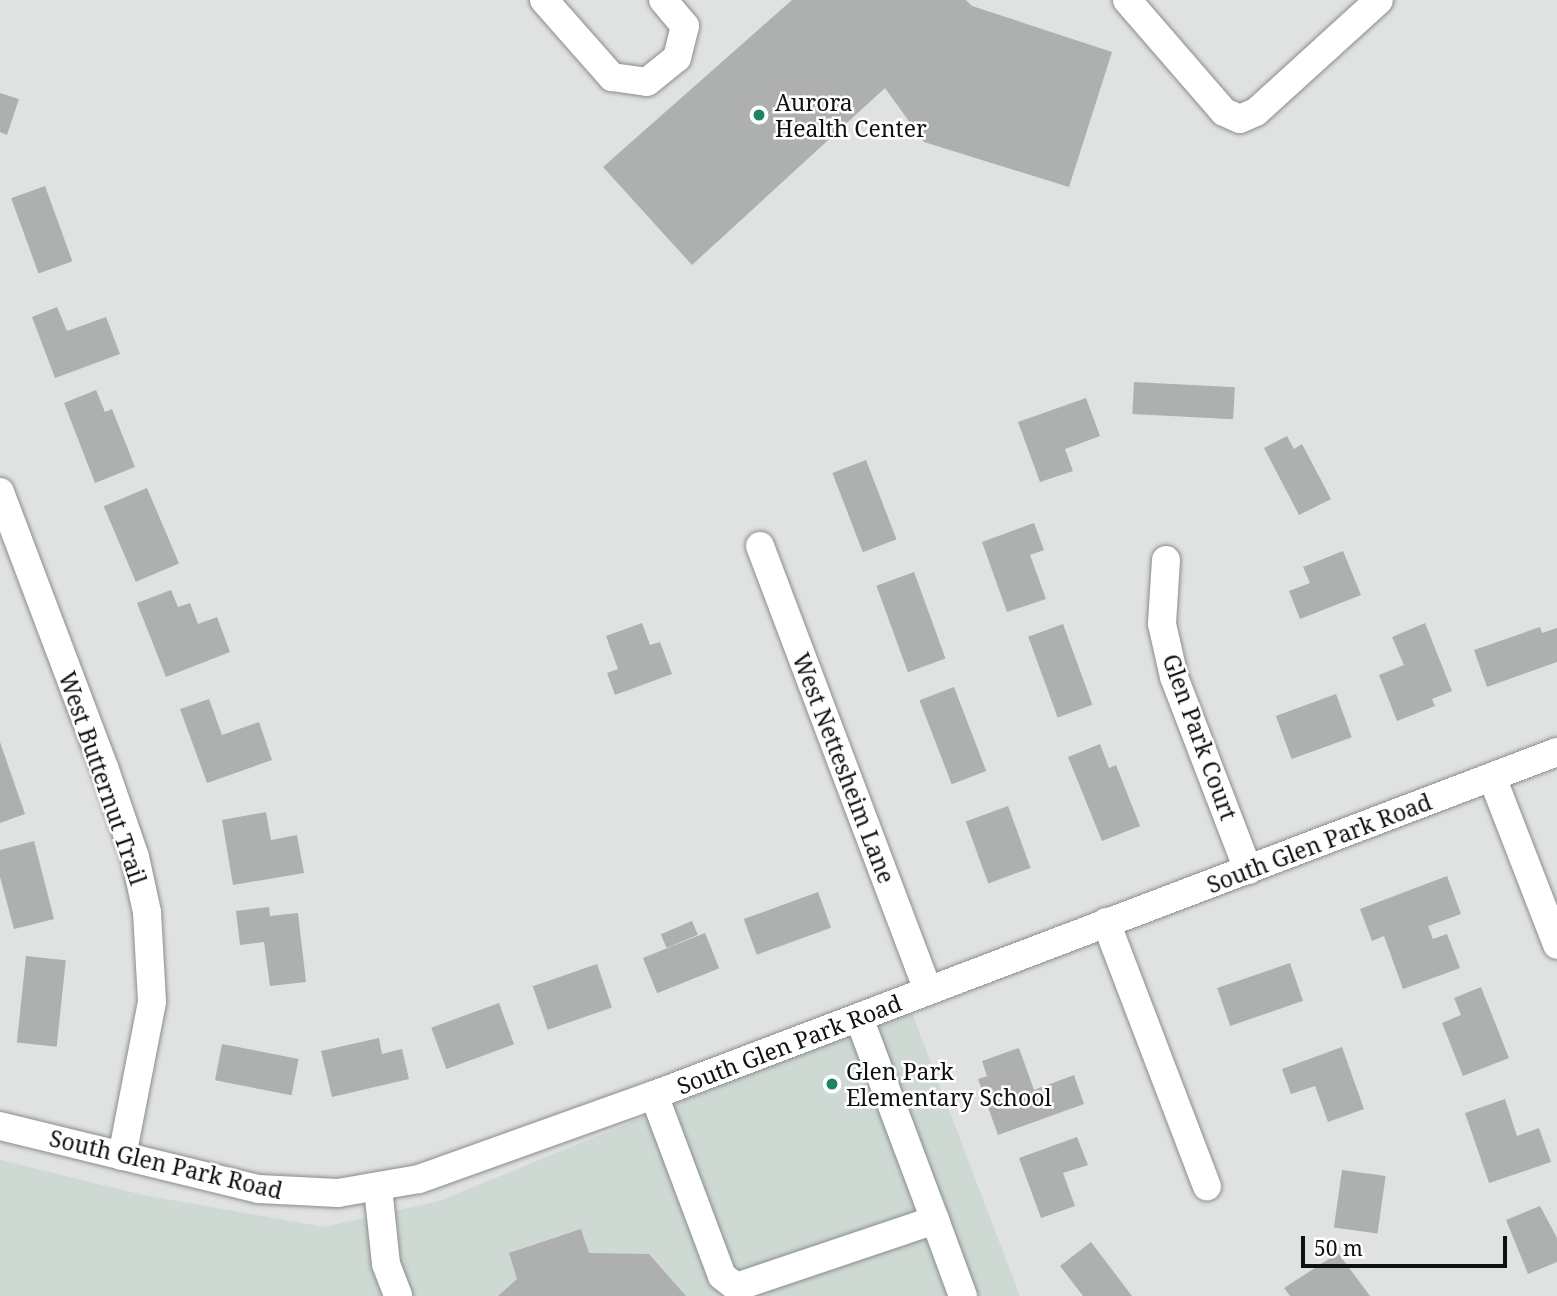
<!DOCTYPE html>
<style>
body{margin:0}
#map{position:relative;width:1557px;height:1296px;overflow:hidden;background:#dfe2e0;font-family:"Noto Serif",serif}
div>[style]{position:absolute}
.built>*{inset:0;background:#ced9d3}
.building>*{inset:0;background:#adb0ae;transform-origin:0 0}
.roads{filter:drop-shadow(0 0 2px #8a8d8b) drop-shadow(0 0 2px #8a8d8b)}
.minor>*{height:28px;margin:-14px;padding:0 14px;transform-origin:14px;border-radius:14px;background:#fff}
.dots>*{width:19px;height:19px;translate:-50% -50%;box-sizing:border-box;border:4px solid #fff;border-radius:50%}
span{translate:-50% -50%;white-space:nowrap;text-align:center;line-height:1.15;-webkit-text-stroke:5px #fff;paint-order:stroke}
.poi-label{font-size:23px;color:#101111}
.left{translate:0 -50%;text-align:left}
.street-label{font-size:23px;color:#101111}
.scale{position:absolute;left:1301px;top:1236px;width:206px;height:32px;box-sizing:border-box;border:4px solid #101111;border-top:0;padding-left:9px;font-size:21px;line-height:24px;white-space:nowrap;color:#101111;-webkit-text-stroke:5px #fff;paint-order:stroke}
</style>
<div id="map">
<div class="built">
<div style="clip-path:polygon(910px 1008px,1020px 1296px,0 1296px,0 1160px,143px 1195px,324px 1227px,439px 1201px)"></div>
</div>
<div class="building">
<div style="clip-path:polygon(792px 0,966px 0,972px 6px,1112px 52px,1069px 187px,924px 142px,885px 88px,692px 265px,603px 167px)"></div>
<div style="clip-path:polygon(0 93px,19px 99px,7px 135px,0 132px)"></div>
<div style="left:45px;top:186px;width:80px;height:36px;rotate:70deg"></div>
<div style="clip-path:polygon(57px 307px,67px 331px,106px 317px,120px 354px,55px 378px,32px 317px)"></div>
<div style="left:1134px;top:382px;width:101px;height:32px;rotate:3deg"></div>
<div style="clip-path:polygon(96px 390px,105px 412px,112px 409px,135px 467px,95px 483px,64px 403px)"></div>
<div style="clip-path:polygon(1086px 398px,1100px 436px,1065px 449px,1073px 471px,1040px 482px,1018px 422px)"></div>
<div style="clip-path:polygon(1287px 436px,1294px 449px,1302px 444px,1331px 499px,1299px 515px,1264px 448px)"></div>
<div style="left:866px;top:460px;width:85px;height:36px;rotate:69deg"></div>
<div style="left:147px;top:488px;width:82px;height:47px;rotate:67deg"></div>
<div style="clip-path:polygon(1034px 523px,1044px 550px,1030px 555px,1046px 599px,1007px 612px,982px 542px)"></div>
<div style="clip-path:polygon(1343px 551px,1361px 595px,1300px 619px,1289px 591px,1310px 583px,1303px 567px)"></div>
<div style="left:914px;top:572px;width:92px;height:40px;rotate:70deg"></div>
<div style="clip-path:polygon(171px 590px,178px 607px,190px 603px,198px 624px,217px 617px,230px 652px,166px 677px,137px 603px)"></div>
<div style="clip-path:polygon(642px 623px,650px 645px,660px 642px,672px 674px,615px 695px,607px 673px,618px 669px,606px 636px)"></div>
<div style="clip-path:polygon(1425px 623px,1452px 691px,1432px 699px,1435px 706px,1397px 721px,1379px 675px,1404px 665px,1392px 637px)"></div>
<div style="left:1063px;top:624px;width:86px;height:37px;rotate:70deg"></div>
<div style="clip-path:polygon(1540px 627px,1542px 633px,1557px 628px,1557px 662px,1487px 687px,1474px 650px)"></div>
<div style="left:954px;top:687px;width:90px;height:37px;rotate:69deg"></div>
<div style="left:1336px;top:694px;width:46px;height:64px;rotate:70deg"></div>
<div style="clip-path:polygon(209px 699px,222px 735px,259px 722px,272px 760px,207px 783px,180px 709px)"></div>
<div style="clip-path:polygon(0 742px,25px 814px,0 823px)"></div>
<div style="clip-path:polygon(1100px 744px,1109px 768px,1116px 765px,1140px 826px,1102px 841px,1068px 757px)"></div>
<div style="left:1008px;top:806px;width:66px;height:45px;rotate:70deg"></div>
<div style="clip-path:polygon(266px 812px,271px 840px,297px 835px,304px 873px,233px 885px,222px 820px)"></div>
<div style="clip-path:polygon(34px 841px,54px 919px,14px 929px,0 877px,0 850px)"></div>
<div style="clip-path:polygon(1447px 876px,1461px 914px,1428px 926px,1433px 939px,1447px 934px,1460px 968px,1403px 989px,1384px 936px,1372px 941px,1360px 909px)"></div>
<div style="left:818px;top:892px;width:38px;height:79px;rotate:70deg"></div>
<div style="clip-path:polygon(269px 907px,270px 916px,298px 913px,306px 982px,270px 986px,264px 942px,240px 945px,236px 911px)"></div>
<div style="left:692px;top:921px;width:15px;height:34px;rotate:67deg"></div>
<div style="left:705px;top:933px;width:38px;height:67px;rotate:68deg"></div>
<div style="left:26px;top:956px;width:40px;height:87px;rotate:6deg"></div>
<div style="left:1290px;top:963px;width:40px;height:77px;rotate:71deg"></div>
<div style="left:597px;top:964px;width:46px;height:68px;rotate:71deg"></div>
<div style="clip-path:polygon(1481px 987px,1509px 1058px,1463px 1076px,1442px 1023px,1461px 1015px,1454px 998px)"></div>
<div style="left:499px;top:1003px;width:44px;height:72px;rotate:70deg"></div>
<div style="clip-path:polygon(379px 1038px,382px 1054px,402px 1049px,409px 1079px,332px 1097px,321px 1051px)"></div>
<div style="left:222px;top:1044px;width:78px;height:37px;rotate:11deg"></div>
<div style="clip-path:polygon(1342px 1047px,1364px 1109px,1328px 1122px,1315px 1086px,1291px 1094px,1282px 1069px)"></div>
<div style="clip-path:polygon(1019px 1048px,1034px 1090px,1074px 1075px,1084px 1104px,998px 1135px,978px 1079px,987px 1076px,982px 1061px)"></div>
<div style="clip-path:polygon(1505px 1099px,1517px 1136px,1539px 1128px,1551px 1162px,1489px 1183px,1465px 1113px)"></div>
<div style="clip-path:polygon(1077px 1137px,1088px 1165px,1063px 1173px,1075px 1206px,1041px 1218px,1019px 1158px)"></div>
<div style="left:1342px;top:1170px;width:44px;height:58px;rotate:8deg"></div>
<div style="clip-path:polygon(1540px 1206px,1557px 1238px,1557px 1262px,1528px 1274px,1506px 1220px)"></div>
<div style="clip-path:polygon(581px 1229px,589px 1253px,649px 1254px,686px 1296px,498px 1296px,517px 1279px,509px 1253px)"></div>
<div style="clip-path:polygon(1091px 1242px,1132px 1296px,1083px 1296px,1060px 1266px)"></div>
<div style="clip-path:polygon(1338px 1253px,1370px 1296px,1290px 1296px,1284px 1288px)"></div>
</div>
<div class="roads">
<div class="minor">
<div style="left:544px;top:0;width:103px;rotate:48.6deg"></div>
<div style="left:612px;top:77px;width:35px;rotate:8deg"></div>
<div style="left:647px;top:82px;width:38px;rotate:-39deg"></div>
<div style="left:677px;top:58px;width:33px;rotate:-76deg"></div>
<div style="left:685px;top:26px;width:34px;rotate:-130deg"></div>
<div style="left:1127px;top:0;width:148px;rotate:49.1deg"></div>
<div style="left:1224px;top:112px;width:17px;rotate:24deg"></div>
<div style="left:1240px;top:119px;width:17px;rotate:-24deg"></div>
<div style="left:1256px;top:112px;width:166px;rotate:-42.3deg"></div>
<div style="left:0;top:492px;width:294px;rotate:69.3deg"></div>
<div style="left:104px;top:767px;width:95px;rotate:71deg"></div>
<div style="left:135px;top:857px;width:56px;rotate:77.7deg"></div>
<div style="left:147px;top:912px;width:90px;rotate:86.8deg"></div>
<div style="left:152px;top:1002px;width:157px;rotate:101deg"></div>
<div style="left:760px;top:546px;width:475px;rotate:69.3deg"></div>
<div style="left:1166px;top:560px;width:64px;rotate:93.6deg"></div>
<div style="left:1162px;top:624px;width:54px;rotate:77.2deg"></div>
<div style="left:1174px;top:677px;width:207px;rotate:69deg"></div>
<div style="left:1492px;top:777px;width:180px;rotate:68.8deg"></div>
<div style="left:1106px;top:922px;width:283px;rotate:69.1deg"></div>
<div style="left:654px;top:1095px;width:193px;rotate:69.4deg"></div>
<div style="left:722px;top:1276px;width:18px;rotate:38deg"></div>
<div style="left:736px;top:1287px;width:210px;rotate:-18.6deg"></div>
<div style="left:935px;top:1220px;width:216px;rotate:-110.6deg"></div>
<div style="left:0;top:1126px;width:267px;rotate:13.7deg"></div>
<div style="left:259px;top:1189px;width:79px;rotate:2.9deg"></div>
<div style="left:338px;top:1193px;width:82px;rotate:-9.8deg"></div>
<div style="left:419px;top:1179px;width:250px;rotate:-19.7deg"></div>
<div style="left:654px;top:1095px;width:966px;rotate:-20.8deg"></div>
<div style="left:378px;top:1188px;width:76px;rotate:84deg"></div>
<div style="left:386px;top:1264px;width:34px;rotate:69deg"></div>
<div style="left:935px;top:1220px;width:81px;rotate:69.8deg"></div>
</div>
</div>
<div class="dots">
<div style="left:759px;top:115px;background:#1e8560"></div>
<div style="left:832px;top:1084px;background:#1e8560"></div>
</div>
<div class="poi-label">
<span class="left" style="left:775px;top:115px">Aurora<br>Health Center</span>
<span class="left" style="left:846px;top:1084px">Glen Park<br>Elementary School</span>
</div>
<div class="street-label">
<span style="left:1200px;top:737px;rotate:70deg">Glen Park Court</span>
<span style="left:844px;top:768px;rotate:69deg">West Nettesheim Lane</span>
<span style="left:103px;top:778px;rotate:71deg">West Butternut Trail</span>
<span style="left:1319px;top:843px;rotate:-21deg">South Glen Park Road</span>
<span style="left:789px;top:1044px;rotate:-21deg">South Glen Park Road</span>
<span style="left:166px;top:1164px;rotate:13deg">South Glen Park Road</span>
</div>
<div class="scale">50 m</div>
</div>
